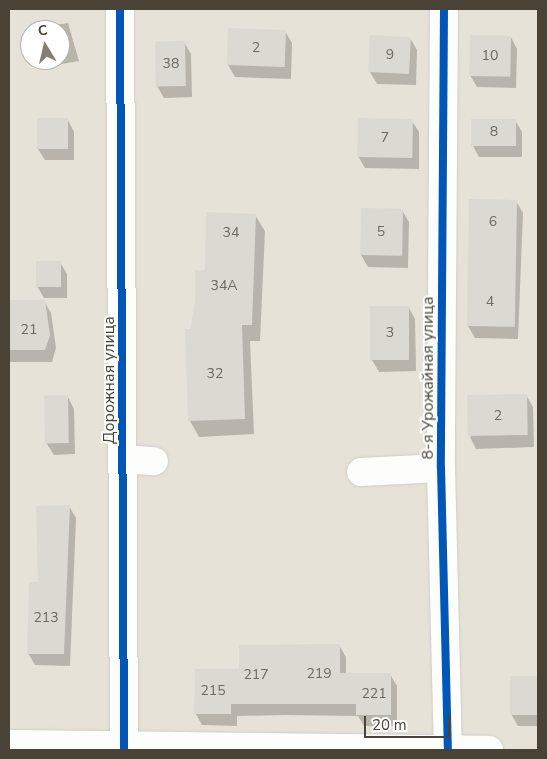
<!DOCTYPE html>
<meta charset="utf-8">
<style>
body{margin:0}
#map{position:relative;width:547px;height:759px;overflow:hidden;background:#f2f0eb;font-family:"Nunito Sans",sans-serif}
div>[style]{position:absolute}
.residential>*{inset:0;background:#e6e2d8}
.shadow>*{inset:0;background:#0003}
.building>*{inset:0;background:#dcd9d3;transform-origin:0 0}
.roads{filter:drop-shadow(0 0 1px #d0cdc8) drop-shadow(0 0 1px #d0cdc8)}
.minor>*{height:28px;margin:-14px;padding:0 14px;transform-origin:14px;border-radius:14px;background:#fdfdfc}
.tertiary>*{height:28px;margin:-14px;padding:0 14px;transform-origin:14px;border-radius:14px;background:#fdfdfc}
.cycleway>*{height:8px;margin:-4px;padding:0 4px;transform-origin:4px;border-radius:4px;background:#0057b8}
span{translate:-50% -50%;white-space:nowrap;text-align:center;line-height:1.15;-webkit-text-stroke:4px #fff;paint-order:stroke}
.number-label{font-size:14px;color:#6e685e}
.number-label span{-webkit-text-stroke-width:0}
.street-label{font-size:16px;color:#494236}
.frame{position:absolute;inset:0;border:10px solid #494236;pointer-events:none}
.north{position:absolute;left:20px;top:20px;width:50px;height:50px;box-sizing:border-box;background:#fff;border:1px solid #b6b3af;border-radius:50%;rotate:351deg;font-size:14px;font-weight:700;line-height:20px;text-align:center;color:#494236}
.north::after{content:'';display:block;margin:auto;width:18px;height:22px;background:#847f75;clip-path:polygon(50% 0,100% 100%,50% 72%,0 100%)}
.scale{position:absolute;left:364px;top:716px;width:86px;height:22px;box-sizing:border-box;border:2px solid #494236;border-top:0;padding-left:6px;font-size:15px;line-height:18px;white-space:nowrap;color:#494236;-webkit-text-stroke:4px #fff;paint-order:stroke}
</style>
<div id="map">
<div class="residential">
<div style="clip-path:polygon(evenodd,9px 9px,538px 9px,538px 750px,9px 750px,9px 9px,30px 30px,60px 30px,60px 60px,30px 60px,30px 30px)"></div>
</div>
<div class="shadow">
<div style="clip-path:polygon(68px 23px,79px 61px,45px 67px,41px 60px,60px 60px,60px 30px,34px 28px)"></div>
<div style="clip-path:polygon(229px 29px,285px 31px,292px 43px,291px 79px,235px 77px,228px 65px)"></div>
<div style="clip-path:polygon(511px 37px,517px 49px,516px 88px,477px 87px,470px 75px)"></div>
<div style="clip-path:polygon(410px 38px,417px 50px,416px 85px,377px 84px,370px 72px)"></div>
<div style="clip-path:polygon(184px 42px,191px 54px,192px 97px,164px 98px,157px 86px)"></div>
<div style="clip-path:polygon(68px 120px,74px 132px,74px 160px,45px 160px,38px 149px)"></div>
<div style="clip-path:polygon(515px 120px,522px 132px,522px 157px,479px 157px,473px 146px)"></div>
<div style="clip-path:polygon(412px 121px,419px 132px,419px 169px,365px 168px,358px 156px)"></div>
<div style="clip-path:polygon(516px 201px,523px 213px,518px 339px,475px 338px,468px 326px)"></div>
<div style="clip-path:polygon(402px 210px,409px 222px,408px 268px,368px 267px,361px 255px)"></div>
<div style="clip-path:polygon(255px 215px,265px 231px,260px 341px,250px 341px,254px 434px,199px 437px,190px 421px,186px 330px,191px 330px,206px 272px)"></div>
<div style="clip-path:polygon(60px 262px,67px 274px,67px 298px,44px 298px,37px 286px)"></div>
<div style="clip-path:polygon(9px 301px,44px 301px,51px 313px,56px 348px,52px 362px,9px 362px)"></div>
<div style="clip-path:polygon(409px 308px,415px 319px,416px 371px,379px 372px,372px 360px)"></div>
<div style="clip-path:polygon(526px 395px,533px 407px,534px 447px,476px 449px,470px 437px)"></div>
<div style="clip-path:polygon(68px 397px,74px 409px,75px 454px,54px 455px,47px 444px)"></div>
<div style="clip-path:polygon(69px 506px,76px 518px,70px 666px,35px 665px,28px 653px,39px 583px)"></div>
<div style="clip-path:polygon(339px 645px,346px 657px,346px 674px,390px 674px,397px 686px,397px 726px,364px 726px,358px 716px,285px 715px,237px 716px,237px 726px,202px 725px,196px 714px,240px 670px)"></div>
<div style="clip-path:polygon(511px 677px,538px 677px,538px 726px,518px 726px,511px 714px)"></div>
</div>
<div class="building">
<div style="left:228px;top:28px;width:58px;height:37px;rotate:2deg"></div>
<div style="left:370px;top:35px;width:41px;height:37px;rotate:3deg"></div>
<div style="left:470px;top:35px;width:41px;height:41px;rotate:1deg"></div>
<div style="left:185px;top:41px;width:45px;height:30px;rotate:89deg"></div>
<div style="left:68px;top:118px;width:31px;height:31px;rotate:90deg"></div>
<div style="left:358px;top:118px;width:55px;height:39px;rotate:1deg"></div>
<div style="left:471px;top:119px;width:45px;height:27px"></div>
<div style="left:469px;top:199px;width:48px;height:127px;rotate:1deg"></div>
<div style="left:361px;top:208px;width:42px;height:47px;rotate:1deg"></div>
<div style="clip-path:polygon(206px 212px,256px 214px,252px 325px,242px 325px,245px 419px,188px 421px,185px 329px,190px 329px,195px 301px,195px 270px,205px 270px)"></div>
<div style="left:36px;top:261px;width:25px;height:26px"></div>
<div style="clip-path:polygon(9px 300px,45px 300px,50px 335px,45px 350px,9px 350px)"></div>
<div style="left:370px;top:306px;width:39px;height:54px"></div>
<div style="left:527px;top:394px;width:41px;height:60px;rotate:89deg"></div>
<div style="left:68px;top:395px;width:48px;height:24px;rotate:89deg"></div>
<div style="clip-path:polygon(70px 505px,64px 654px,27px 654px,29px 582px,38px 582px,36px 506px)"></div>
<div style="clip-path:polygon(340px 644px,340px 673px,391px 673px,391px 715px,356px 715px,356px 704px,231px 704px,231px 714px,194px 714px,195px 669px,239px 669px,239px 645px)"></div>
<div style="left:510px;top:676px;width:28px;height:39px"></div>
</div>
<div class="roads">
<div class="minor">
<div style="left:444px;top:9px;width:459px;rotate:90.4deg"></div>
<div style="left:441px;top:468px;width:280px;rotate:88.6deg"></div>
<div style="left:123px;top:459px;width:31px;rotate:4deg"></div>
<div style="left:361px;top:472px;width:80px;rotate:-2.9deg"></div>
<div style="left:9px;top:744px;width:480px;rotate:0.7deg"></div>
</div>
<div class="tertiary">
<div style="left:120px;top:9px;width:741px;rotate:89.69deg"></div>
</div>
</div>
<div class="cycleway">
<div style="left:120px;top:9px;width:741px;rotate:89.69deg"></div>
<div style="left:444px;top:9px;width:459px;rotate:90.4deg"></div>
<div style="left:441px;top:468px;width:280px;rotate:88.6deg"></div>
</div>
<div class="number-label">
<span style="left:256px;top:48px">2</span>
<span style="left:390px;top:55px">9</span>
<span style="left:490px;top:56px">10</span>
<span style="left:171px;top:64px">38</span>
<span style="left:494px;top:132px">8</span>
<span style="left:385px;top:138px">7</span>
<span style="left:493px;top:222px">6</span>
<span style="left:381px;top:232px">5</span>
<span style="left:231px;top:233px">34</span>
<span style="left:224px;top:286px">34А</span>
<span style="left:490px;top:302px">4</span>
<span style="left:29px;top:330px">21</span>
<span style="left:390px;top:333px">3</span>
<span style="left:215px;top:374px">32</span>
<span style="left:498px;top:416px">2</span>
<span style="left:46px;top:618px">213</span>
<span style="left:319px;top:674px">219</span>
<span style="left:256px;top:675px">217</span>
<span style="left:213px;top:691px">215</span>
<span style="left:374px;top:694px">221</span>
</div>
<div class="street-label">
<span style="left:428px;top:378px;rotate:-90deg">8-я Урожайная улица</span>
<span style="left:109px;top:380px;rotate:-90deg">Дорожная улица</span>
</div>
<div class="frame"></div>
<div class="north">С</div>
<div class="scale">20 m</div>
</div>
